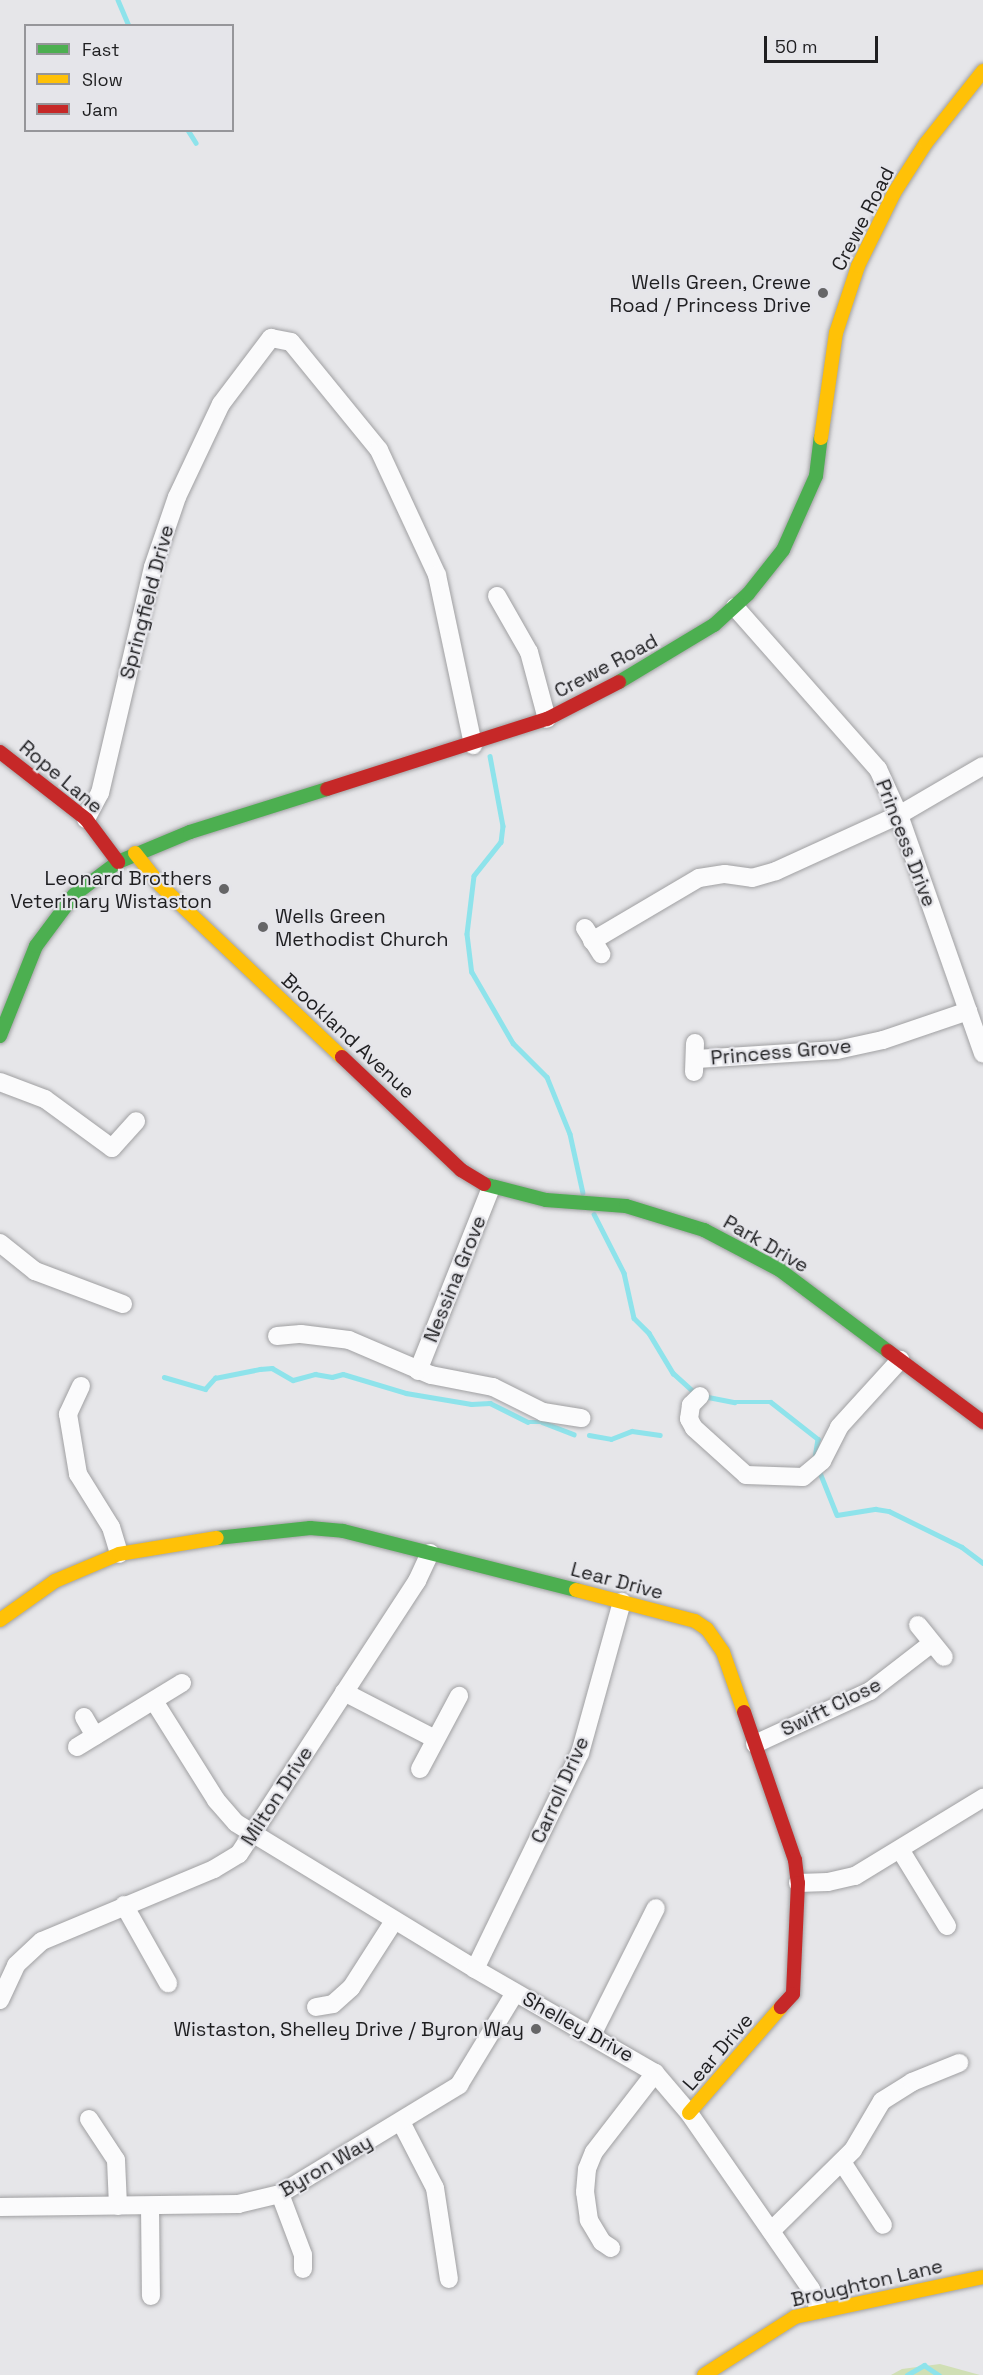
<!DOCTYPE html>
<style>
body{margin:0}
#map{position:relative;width:983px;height:2375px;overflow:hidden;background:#e6e6e9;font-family:"Space Grotesk",sans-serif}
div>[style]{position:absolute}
.green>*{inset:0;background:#d0dfb5}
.stream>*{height:4.5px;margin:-2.25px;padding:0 2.25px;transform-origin:2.25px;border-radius:2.25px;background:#8ee3eb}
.roads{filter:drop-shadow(0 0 2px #a0a0a2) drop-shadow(0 0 2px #a0a0a2)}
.street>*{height:18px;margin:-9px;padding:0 9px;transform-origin:9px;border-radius:9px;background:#fbfbfc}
.fast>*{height:14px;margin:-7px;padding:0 7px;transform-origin:7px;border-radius:7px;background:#4caf50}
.slow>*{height:14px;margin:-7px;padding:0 7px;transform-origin:7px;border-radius:7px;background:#ffc107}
.jam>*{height:14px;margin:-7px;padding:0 7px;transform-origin:7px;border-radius:7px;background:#c62828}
.dots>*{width:16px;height:16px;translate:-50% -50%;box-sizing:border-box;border:3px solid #e5e5ea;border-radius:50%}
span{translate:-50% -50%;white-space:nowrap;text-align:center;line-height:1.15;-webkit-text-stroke:4.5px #e5e5ea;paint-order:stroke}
.street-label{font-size:20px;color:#1f1f21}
.poi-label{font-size:20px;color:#1f1f21}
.right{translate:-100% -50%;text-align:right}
.left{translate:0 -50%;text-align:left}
.legend{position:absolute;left:24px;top:24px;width:210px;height:108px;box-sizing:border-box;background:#e5e5ea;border:2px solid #96969a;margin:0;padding:8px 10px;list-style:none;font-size:18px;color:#1f1f21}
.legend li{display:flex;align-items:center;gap:12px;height:30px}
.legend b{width:30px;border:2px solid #96969a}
.scale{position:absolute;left:764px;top:36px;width:114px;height:27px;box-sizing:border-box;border:3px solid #1f1f21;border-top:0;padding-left:8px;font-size:18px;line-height:21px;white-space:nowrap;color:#1f1f21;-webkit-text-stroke:4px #e5e5ea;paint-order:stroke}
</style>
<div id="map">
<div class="green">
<div style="clip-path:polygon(940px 2364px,980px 2375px,891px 2375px,902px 2369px)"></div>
</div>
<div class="stream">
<div style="left:118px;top:0;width:28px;rotate:67deg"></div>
<div style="left:188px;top:130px;width:15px;rotate:58deg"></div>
<div style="left:490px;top:756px;width:71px;rotate:79.5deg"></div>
<div style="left:503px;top:826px;width:16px;rotate:97deg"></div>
<div style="left:501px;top:842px;width:43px;rotate:128.5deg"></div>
<div style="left:474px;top:876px;width:58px;rotate:96.9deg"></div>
<div style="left:467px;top:934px;width:38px;rotate:83deg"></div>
<div style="left:472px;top:972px;width:82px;rotate:60deg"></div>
<div style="left:513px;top:1043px;width:48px;rotate:45deg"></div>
<div style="left:547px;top:1077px;width:61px;rotate:68deg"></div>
<div style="left:570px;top:1134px;width:60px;rotate:77.6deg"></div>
<div style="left:594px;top:1214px;width:66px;rotate:63deg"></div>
<div style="left:624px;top:1273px;width:46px;rotate:77.5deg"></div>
<div style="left:634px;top:1318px;width:21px;rotate:45deg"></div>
<div style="left:649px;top:1333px;width:47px;rotate:59deg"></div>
<div style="left:673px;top:1373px;width:30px;rotate:42deg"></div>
<div style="left:164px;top:1377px;width:43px;rotate:16.3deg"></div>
<div style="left:205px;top:1389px;width:15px;rotate:-48deg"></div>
<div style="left:215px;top:1378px;width:46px;rotate:-11.3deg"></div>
<div style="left:260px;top:1369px;width:12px;rotate:-5deg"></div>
<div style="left:272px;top:1368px;width:24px;rotate:30deg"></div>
<div style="left:293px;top:1380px;width:23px;rotate:-15deg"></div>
<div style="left:315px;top:1374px;width:17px;rotate:10deg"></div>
<div style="left:332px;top:1377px;width:11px;rotate:-15deg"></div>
<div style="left:343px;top:1374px;width:66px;rotate:16.8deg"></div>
<div style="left:406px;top:1393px;width:66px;rotate:9.6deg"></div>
<div style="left:471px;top:1404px;width:19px;rotate:-3deg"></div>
<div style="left:490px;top:1403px;width:42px;rotate:26.6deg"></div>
<div style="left:528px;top:1422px;width:14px"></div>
<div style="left:542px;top:1422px;width:34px;rotate:21deg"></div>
<div style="left:703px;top:1396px;width:32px;rotate:11deg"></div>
<div style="left:734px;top:1402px;width:37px"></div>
<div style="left:771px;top:1402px;width:60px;rotate:38.2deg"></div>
<div style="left:818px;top:1439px;width:18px;rotate:99deg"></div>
<div style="left:589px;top:1435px;width:22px;rotate:10deg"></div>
<div style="left:611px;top:1439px;width:22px;rotate:-21deg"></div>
<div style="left:632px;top:1431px;width:28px;rotate:8deg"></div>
<div style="left:819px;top:1470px;width:48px;rotate:68.2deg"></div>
<div style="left:837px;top:1515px;width:39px;rotate:-9deg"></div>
<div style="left:876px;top:1509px;width:13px;rotate:9deg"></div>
<div style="left:889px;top:1511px;width:81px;rotate:26.3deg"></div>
<div style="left:962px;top:1547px;width:26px;rotate:37deg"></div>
<div style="left:907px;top:2375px;width:20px;rotate:-30deg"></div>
<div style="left:924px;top:2365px;width:18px;rotate:34deg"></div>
</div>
<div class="roads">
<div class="street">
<div style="left:497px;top:596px;width:64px;rotate:60.3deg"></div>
<div style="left:529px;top:652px;width:69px;rotate:75deg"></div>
<div style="left:735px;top:607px;width:216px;rotate:48.6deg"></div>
<div style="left:878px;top:769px;width:51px;rotate:65.5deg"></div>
<div style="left:899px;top:815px;width:253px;rotate:70.6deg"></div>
<div style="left:86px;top:819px;width:30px;rotate:-62deg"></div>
<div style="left:100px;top:793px;width:232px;rotate:-76.8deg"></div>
<div style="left:153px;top:567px;width:74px;rotate:-71.1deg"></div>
<div style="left:177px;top:497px;width:103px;rotate:-64.7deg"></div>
<div style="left:221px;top:404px;width:83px;rotate:-52.9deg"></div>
<div style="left:271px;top:338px;width:20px;rotate:11deg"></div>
<div style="left:291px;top:342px;width:139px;rotate:50.8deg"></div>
<div style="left:379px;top:450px;width:138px;rotate:65.1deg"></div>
<div style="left:437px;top:575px;width:174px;rotate:78deg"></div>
<div style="left:585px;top:928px;width:31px;rotate:58deg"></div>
<div style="left:592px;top:941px;width:124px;rotate:-30.5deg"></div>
<div style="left:699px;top:878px;width:26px;rotate:-9deg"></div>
<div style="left:725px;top:874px;width:27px;rotate:8deg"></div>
<div style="left:752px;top:878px;width:25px;rotate:-16deg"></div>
<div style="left:776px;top:871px;width:135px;rotate:-24.5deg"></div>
<div style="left:899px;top:815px;width:97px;rotate:-30.3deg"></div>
<div style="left:697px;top:1059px;width:140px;rotate:-3.7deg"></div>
<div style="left:837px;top:1050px;width:47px;rotate:-12.3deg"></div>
<div style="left:883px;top:1040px;width:90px;rotate:-18.8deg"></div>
<div style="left:694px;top:1072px;width:29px;rotate:-88deg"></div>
<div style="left:0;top:1082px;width:48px;rotate:20.7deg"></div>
<div style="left:45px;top:1099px;width:83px;rotate:36.2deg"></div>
<div style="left:112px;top:1148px;width:36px;rotate:-48deg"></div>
<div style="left:0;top:1243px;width:45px;rotate:38.7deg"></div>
<div style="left:35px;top:1271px;width:94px;rotate:20.6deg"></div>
<div style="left:277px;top:1336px;width:24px;rotate:-5deg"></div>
<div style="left:301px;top:1334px;width:48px;rotate:7.1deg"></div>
<div style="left:349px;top:1340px;width:89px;rotate:23.1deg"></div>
<div style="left:431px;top:1375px;width:63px;rotate:11deg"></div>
<div style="left:493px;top:1387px;width:56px;rotate:26.6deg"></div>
<div style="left:543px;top:1412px;width:39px;rotate:9deg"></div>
<div style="left:418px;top:1371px;width:197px;rotate:-68.3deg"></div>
<div style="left:81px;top:1386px;width:31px;rotate:115deg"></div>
<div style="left:68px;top:1414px;width:61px;rotate:80.5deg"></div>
<div style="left:78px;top:1474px;width:62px;rotate:58.1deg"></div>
<div style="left:111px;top:1527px;width:28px;rotate:73deg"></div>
<div style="left:700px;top:1396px;width:13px;rotate:135deg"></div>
<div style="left:691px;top:1405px;width:14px;rotate:98deg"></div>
<div style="left:689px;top:1419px;width:10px;rotate:61deg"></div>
<div style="left:694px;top:1428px;width:70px;rotate:42.1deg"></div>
<div style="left:746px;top:1475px;width:57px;rotate:2deg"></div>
<div style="left:803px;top:1477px;width:25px;rotate:-40deg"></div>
<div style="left:822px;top:1461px;width:38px;rotate:-63deg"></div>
<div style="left:839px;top:1427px;width:91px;rotate:-47.7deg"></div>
<div style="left:918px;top:1625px;width:41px;rotate:50.9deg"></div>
<div style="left:344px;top:1692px;width:102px;rotate:27.3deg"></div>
<div style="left:154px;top:1701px;width:117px;rotate:57.9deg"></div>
<div style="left:216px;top:1800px;width:30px;rotate:49deg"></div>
<div style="left:236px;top:1823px;width:280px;rotate:31.4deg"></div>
<div style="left:475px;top:1969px;width:208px;rotate:30deg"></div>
<div style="left:655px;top:2073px;width:52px;rotate:49.6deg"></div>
<div style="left:689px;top:2113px;width:214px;rotate:55.3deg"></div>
<div style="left:811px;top:2289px;width:22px;rotate:68deg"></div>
<div style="left:84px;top:1717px;width:22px;rotate:60deg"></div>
<div style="left:755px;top:1744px;width:127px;rotate:-24.7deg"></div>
<div style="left:870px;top:1691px;width:78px;rotate:-37.7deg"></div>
<div style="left:77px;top:1747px;width:123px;rotate:-31.4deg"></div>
<div style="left:420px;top:1769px;width:83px;rotate:-61.9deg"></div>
<div style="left:901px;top:1851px;width:88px;rotate:58.5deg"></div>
<div style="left:798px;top:1883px;width:30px;rotate:-2deg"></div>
<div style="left:828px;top:1882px;width:28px;rotate:-13deg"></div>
<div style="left:855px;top:1876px;width:150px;rotate:-31.4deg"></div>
<div style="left:124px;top:1905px;width:90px;rotate:60.6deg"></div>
<div style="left:475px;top:1969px;width:240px;rotate:-64.1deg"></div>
<div style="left:580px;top:1753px;width:157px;rotate:-74.5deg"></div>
<div style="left:0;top:2000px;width:38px;rotate:-65deg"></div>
<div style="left:16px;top:1965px;width:35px;rotate:-43deg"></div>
<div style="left:42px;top:1941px;width:186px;rotate:-22.7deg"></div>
<div style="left:214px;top:1869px;width:29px;rotate:-31deg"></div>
<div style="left:239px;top:1854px;width:326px;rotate:-56.9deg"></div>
<div style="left:417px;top:1581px;width:31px;rotate:-65deg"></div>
<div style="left:316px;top:2007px;width:17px;rotate:-10deg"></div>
<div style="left:333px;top:2004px;width:24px;rotate:-42deg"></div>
<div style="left:351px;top:1988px;width:80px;rotate:-57.3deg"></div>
<div style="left:592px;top:2035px;width:142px;rotate:-63.3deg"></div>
<div style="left:89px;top:2119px;width:49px;rotate:56.6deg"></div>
<div style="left:116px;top:2160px;width:46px;rotate:87.5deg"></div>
<div style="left:401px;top:2122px;width:74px;rotate:62.7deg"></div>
<div style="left:435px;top:2188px;width:92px;rotate:81.3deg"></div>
<div style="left:842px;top:2162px;width:75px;rotate:56.9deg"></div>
<div style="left:280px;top:2194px;width:65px;rotate:69.3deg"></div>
<div style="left:303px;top:2255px;width:14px;rotate:90deg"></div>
<div style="left:150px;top:2206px;width:90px;rotate:89.4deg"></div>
<div style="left:0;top:2207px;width:238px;rotate:-0.7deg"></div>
<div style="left:238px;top:2204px;width:43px;rotate:-13.4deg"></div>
<div style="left:280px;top:2194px;width:210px;rotate:-31.3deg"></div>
<div style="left:459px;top:2085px;width:108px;rotate:-58.7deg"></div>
<div style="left:771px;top:2231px;width:115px;rotate:-44.6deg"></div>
<div style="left:853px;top:2150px;width:57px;rotate:-59.4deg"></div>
<div style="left:882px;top:2101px;width:36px;rotate:-32deg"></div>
<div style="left:912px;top:2082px;width:51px;rotate:-22deg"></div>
<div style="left:611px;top:2248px;width:11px;rotate:-146deg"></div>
<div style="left:602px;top:2242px;width:26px;rotate:-121deg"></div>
<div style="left:589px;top:2220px;width:28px;rotate:-98deg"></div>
<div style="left:585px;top:2192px;width:23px;rotate:-85deg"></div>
<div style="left:587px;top:2169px;width:18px;rotate:-68deg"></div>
<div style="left:594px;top:2152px;width:100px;rotate:-52.3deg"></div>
</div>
<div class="fast">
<div style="left:619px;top:682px;width:111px;rotate:-31deg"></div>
<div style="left:714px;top:625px;width:46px;rotate:-42.4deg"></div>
<div style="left:748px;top:594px;width:56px;rotate:-51.5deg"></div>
<div style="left:783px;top:550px;width:81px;rotate:-66deg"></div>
<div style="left:816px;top:476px;width:38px;rotate:-83deg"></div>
<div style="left:0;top:1036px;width:97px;rotate:-68.2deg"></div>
<div style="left:36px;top:946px;width:64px;rotate:-53.3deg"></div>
<div style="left:74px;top:895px;width:55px;rotate:-36.9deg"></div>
<div style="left:118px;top:862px;width:78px;rotate:-22.6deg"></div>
<div style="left:190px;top:832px;width:144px;rotate:-17.4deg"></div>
<div style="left:484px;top:1184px;width:64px;rotate:14.5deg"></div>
<div style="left:546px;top:1200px;width:80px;rotate:4.3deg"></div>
<div style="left:626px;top:1206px;width:82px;rotate:17.1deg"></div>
<div style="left:704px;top:1230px;width:86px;rotate:27.8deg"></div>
<div style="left:780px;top:1270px;width:135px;rotate:36.9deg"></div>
<div style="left:217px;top:1538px;width:94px;rotate:-6.1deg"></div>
<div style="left:310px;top:1528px;width:33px;rotate:5deg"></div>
<div style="left:343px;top:1531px;width:240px;rotate:14.2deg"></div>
</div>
<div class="slow">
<div style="left:821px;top:438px;width:106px;rotate:-81.9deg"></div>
<div style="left:836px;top:333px;width:71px;rotate:-71.8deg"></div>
<div style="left:858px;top:266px;width:81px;rotate:-63.7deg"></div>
<div style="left:894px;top:193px;width:59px;rotate:-57.4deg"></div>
<div style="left:926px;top:143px;width:92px;rotate:-51.6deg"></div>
<div style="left:135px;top:853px;width:42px;rotate:51.8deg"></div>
<div style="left:161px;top:886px;width:249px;rotate:43.4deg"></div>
<div style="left:576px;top:1590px;width:123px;rotate:14.6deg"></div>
<div style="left:695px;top:1621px;width:14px;rotate:34deg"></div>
<div style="left:707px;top:1629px;width:28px;rotate:55deg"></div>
<div style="left:723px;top:1652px;width:64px;rotate:70.7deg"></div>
<div style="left:0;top:1620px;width:67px;rotate:-35.3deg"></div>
<div style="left:55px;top:1581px;width:69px;rotate:-22.9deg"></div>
<div style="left:119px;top:1554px;width:99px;rotate:-9.3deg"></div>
<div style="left:689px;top:2113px;width:140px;rotate:-49deg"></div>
<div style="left:704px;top:2375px;width:108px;rotate:-32.5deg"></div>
<div style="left:795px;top:2317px;width:192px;rotate:-12deg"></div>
</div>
<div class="jam">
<div style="left:0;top:752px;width:109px;rotate:37.9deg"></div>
<div style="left:86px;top:819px;width:54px;rotate:53.3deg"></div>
<div style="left:327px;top:789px;width:231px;rotate:-17.7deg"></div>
<div style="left:547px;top:719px;width:81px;rotate:-27.2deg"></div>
<div style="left:342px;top:1057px;width:164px;rotate:43.5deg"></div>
<div style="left:461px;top:1170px;width:27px;rotate:31deg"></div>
<div style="left:888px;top:1351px;width:119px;rotate:36.8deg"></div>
<div style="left:744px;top:1712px;width:157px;rotate:71deg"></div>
<div style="left:795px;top:1860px;width:23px;rotate:83deg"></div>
<div style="left:798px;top:1883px;width:111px;rotate:92.6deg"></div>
<div style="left:793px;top:1994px;width:18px;rotate:133deg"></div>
</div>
</div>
<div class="dots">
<div style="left:823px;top:293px;background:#656567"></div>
<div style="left:224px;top:889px;background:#656567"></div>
<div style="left:263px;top:927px;background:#656567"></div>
<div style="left:536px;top:2029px;background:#656567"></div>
</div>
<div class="street-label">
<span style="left:863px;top:219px;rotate:-63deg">Crewe Road</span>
<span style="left:147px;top:602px;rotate:-75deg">Springfield Drive</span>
<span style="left:606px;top:666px;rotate:-28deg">Crewe Road</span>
<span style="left:61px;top:777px;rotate:40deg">Rope Lane</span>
<span style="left:906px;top:843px;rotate:69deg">Princess Drive</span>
<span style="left:348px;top:1036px;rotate:43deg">Brookland Avenue</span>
<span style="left:781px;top:1052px;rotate:-5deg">Princess Grove</span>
<span style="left:766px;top:1244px;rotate:30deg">Park Drive</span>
<span style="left:455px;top:1279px;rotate:-68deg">Nessina Grove</span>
<span style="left:617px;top:1581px;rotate:15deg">Lear Drive</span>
<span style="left:831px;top:1707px;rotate:-26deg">Swift Close</span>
<span style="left:560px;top:1790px;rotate:-66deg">Carroll Drive</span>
<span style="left:277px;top:1796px;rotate:-57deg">Milton Drive</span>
<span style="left:578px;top:2027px;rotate:29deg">Shelley Drive</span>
<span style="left:718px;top:2052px;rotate:-49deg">Lear Drive</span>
<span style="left:326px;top:2166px;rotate:-30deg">Byron Way</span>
<span style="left:867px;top:2283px;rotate:-13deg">Broughton Lane</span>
</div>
<div class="poi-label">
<span class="right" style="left:811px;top:294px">Wells Green, Crewe<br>Road / Princess Drive</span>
<span class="right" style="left:212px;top:890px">Leonard Brothers<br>Veterinary Wistaston</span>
<span class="left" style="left:275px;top:928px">Wells Green<br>Methodist Church</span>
<span class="right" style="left:524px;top:2029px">Wistaston, Shelley Drive / Byron Way</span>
</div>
<ul class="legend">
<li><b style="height:8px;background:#4caf50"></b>Fast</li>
<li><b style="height:8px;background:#ffc107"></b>Slow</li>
<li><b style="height:8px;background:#c62828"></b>Jam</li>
</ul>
<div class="scale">50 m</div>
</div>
